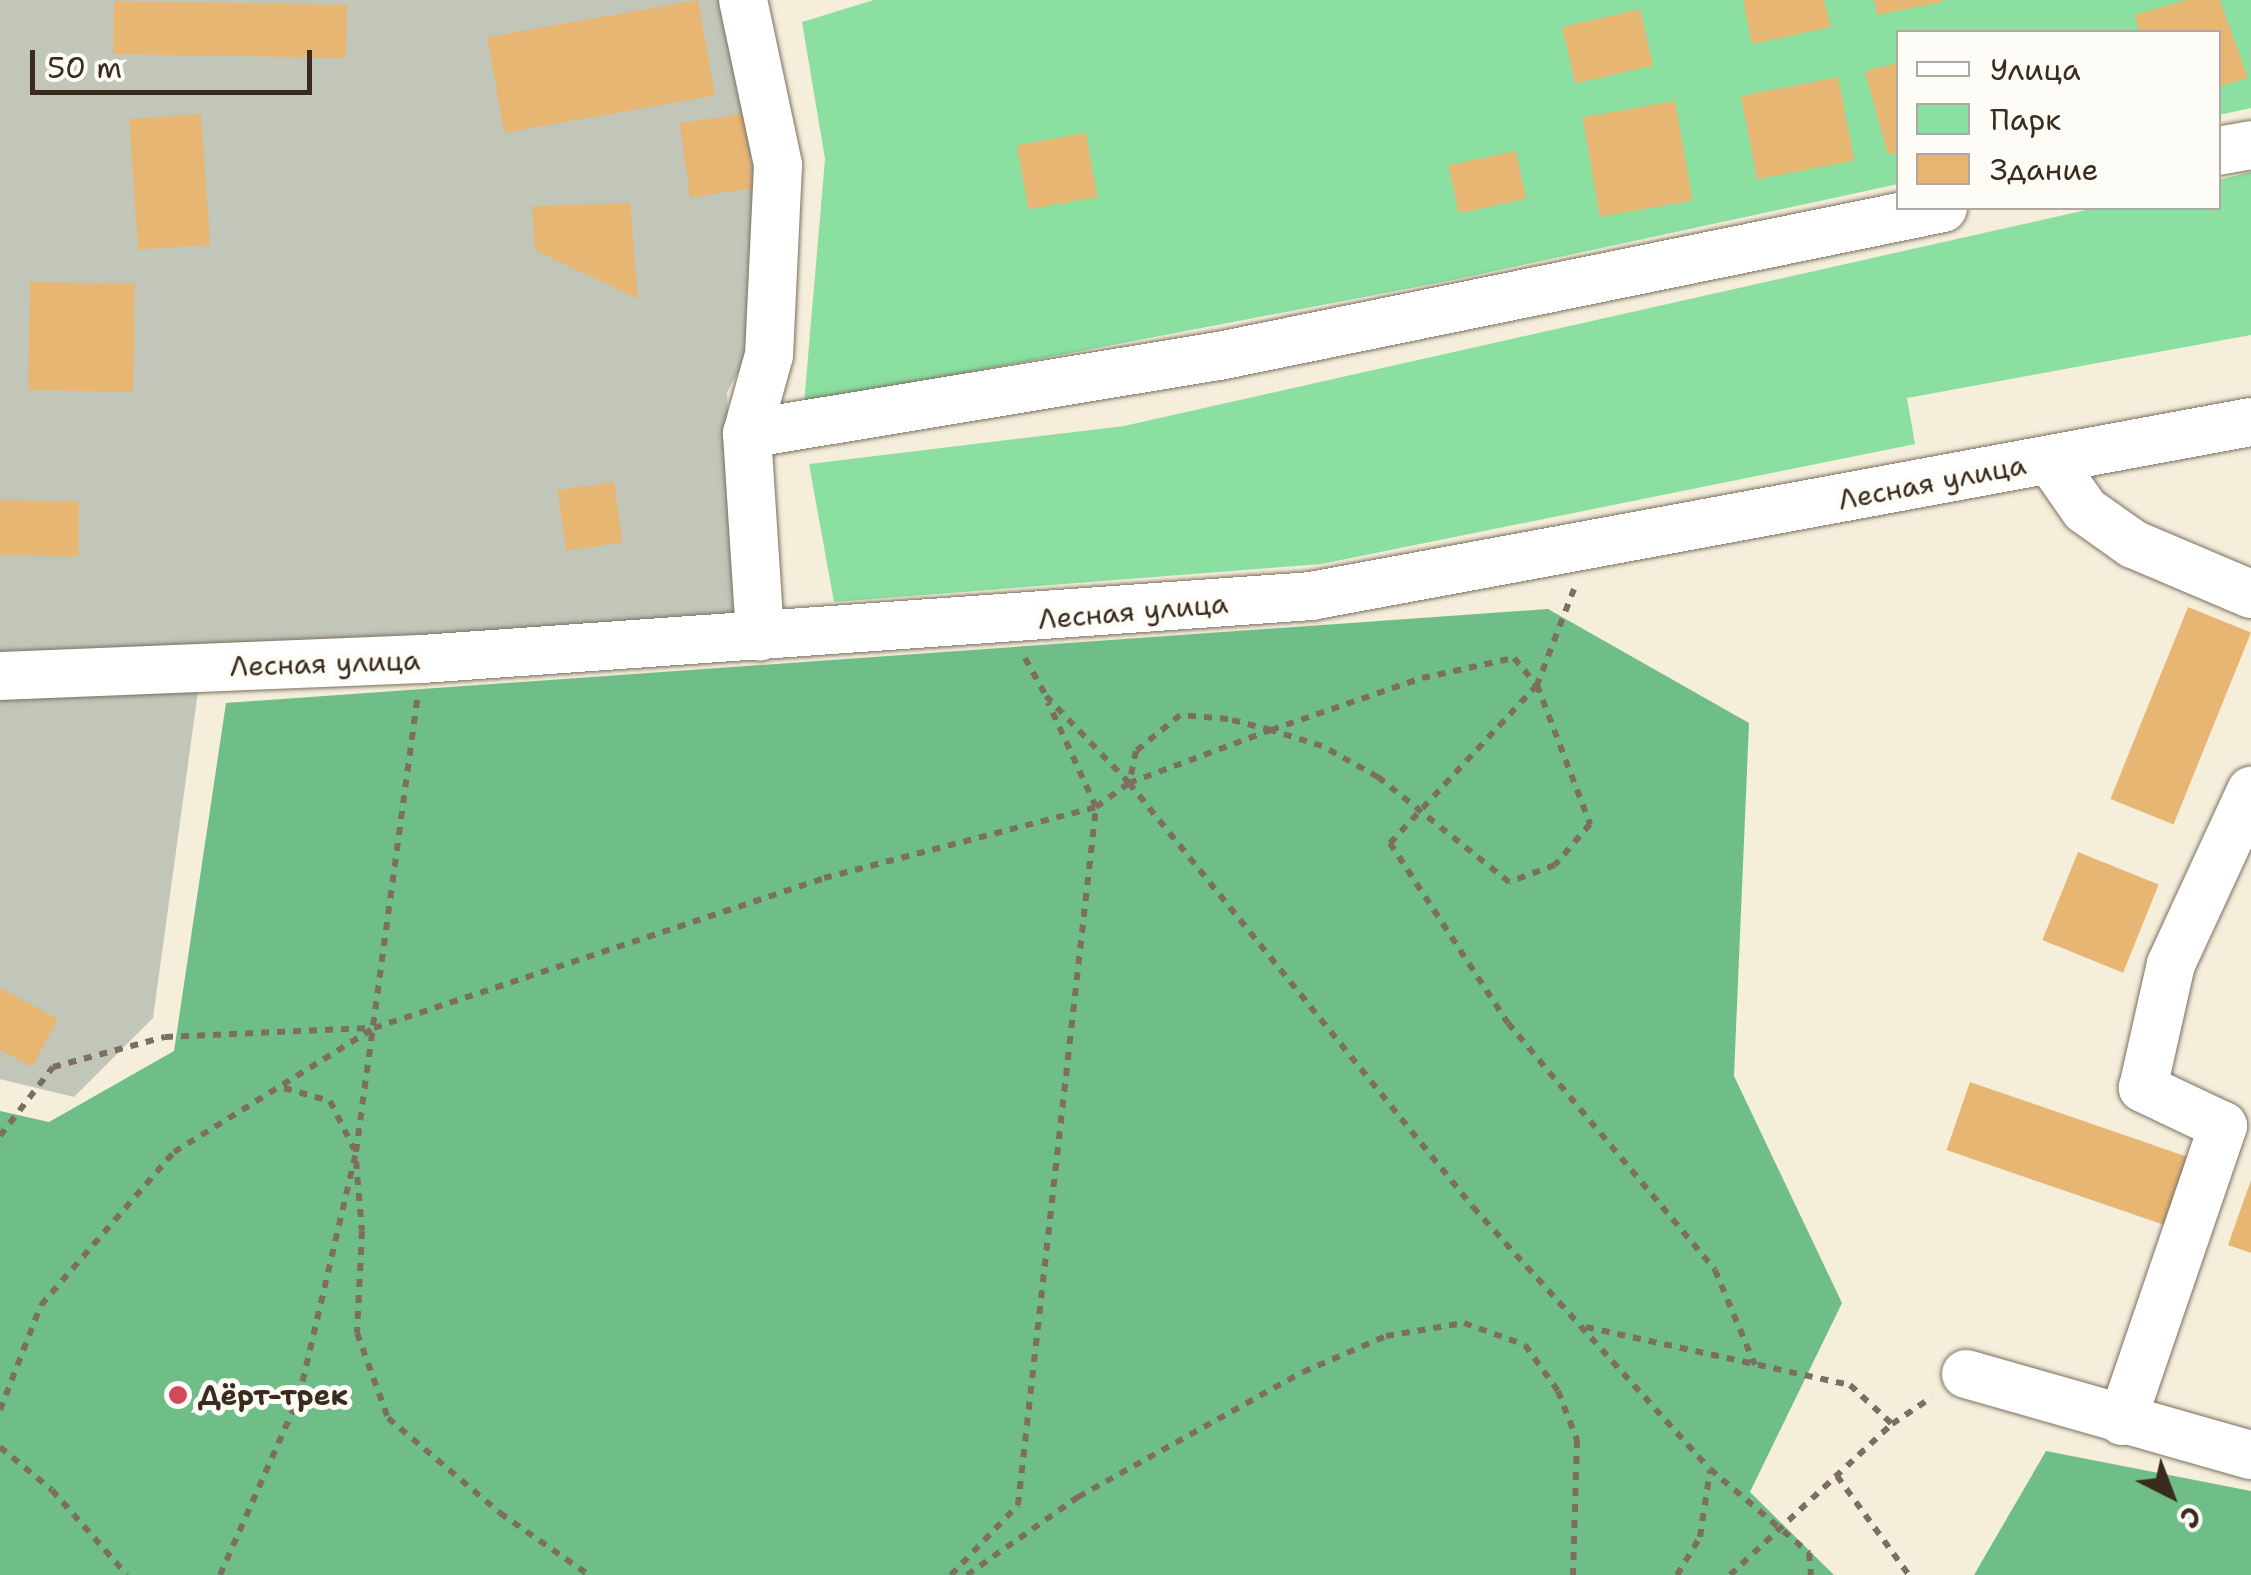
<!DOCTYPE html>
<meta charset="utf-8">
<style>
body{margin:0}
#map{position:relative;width:2251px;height:1575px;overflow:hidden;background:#f5eedb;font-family:"Shantell Sans",sans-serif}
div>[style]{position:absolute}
.industrial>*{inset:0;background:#c1c6b9}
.green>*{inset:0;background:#8adfa1}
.forest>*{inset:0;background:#6fbe87}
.building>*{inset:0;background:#e7b673;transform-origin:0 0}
.path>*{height:6px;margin-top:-3px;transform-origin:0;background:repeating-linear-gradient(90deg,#7c6f60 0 8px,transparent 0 16px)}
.roads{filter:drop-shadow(0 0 2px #7c6f60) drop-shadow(0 0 2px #7c6f60)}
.minor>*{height:48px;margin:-24px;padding:0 24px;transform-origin:24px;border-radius:24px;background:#fff}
.dots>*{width:28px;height:28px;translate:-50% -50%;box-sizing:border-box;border:5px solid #fdfcf7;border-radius:50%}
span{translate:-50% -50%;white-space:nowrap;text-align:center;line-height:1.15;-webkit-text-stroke:10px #fdfcf7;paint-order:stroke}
.street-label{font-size:28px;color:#3b2a1e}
.poi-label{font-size:28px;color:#3b2a1e;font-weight:700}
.left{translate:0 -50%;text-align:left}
.legend{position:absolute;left:1896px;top:30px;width:325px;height:180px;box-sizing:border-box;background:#fdfcf7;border:2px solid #afa8a0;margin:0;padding:12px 18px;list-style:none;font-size:30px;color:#3b2a1e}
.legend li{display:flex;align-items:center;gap:20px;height:50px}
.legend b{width:50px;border:2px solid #afa8a0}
.north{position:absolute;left:2121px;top:1445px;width:100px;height:100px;-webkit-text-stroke:8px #fdfcf7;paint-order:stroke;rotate:138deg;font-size:28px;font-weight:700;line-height:40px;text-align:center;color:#3b2a1e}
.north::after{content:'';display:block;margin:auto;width:35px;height:45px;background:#3b2a1e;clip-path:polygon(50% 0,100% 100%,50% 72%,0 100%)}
.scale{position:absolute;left:30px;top:50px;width:282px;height:45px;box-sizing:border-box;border:5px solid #3b2a1e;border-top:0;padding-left:12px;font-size:30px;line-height:35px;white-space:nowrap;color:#3b2a1e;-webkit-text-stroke:8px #fdfcf7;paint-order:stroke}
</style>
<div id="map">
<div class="industrial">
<div style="clip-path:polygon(0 0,725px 0,760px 181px,758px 338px,727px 392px,737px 615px,204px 648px,153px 1018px,74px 1097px,0 1079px)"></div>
</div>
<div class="green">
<div style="clip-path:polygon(874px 0,2251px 0,2251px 108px,2219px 115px,2218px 32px,1898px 32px,1898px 184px,1453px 280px,804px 404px,825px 159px,802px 22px)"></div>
<div style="clip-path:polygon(2251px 172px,2251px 335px,1907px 398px,1915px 444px,1321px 564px,834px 602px,809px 464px,1124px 426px,2095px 208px,2218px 208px,2219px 180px)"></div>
</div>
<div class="forest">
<div style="clip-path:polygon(1548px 609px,1749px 723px,1734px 1076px,1842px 1303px,1750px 1492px,1834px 1575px,0 1575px,0 1111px,49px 1122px,174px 1051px,226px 703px)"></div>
<div style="clip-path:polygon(2046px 1451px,2251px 1491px,2251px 1575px,1974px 1575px)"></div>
</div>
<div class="building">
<div style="left:698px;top:0;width:97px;height:214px;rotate:80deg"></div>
<div style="clip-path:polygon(1743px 0,1824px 0,1831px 27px,1752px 44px)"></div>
<div style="clip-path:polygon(1874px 0,1942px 0,1942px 2px,1877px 15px)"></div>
<div style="clip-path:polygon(2186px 0,2220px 0,2248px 78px,2218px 87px,2218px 32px,2140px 32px,2134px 15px)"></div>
<div style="left:114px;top:1px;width:233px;height:53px;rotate:1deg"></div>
<div style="left:1640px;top:9px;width:58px;height:80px;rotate:77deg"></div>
<div style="clip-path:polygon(1898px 63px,1898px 152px,1888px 155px,1865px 71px)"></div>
<div style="left:1838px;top:77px;width:85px;height:99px;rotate:79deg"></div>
<div style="left:1675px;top:101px;width:101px;height:94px;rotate:80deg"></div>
<div style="left:201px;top:114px;width:131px;height:72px;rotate:86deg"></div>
<div style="left:743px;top:114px;width:75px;height:64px;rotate:82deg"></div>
<div style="left:1086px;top:133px;width:65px;height:70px;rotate:80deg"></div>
<div style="left:1516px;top:151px;width:49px;height:69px;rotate:78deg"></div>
<div style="clip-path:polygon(630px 203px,638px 299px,535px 250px,532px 206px)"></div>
<div style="left:30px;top:282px;width:105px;height:108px;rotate:1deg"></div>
<div style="left:614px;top:482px;width:61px;height:57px;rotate:82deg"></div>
<div style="left:0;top:500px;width:79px;height:55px;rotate:1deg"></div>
<div style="left:2188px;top:607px;width:68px;height:207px;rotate:22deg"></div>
<div style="left:2078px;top:852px;width:87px;height:95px;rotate:22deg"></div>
<div style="clip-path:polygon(0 988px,58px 1019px,32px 1067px,0 1050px)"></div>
<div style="left:1970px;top:1082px;width:235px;height:72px;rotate:19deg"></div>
<div style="clip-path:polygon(2251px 1180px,2251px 1253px,2228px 1245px)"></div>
</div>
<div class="path">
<div style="left:1574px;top:589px;width:103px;rotate:111.1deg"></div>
<div style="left:1537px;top:685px;width:216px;rotate:132.9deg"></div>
<div style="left:1390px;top:843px;width:215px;rotate:56.8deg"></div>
<div style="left:1508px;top:1023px;width:322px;rotate:50deg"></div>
<div style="left:1715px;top:1270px;width:103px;rotate:67.2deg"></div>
<div style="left:1025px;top:658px;width:43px;rotate:61.1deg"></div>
<div style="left:1046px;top:696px;width:120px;rotate:46.3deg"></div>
<div style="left:1129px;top:783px;width:546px;rotate:50.95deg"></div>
<div style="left:1473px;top:1207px;width:353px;rotate:47.9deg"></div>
<div style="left:1710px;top:1469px;width:130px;rotate:40.3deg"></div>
<div style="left:1809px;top:1553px;width:22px;rotate:85deg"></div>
<div style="left:284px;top:1088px;width:48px;rotate:15.8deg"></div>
<div style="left:330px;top:1101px;width:54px;rotate:63.4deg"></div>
<div style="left:0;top:1136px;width:87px;rotate:-52.5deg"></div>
<div style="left:53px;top:1067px;width:116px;rotate:-15deg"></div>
<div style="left:165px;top:1037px;width:205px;rotate:-2.5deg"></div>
<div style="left:356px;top:1161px;width:70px;rotate:85.1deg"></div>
<div style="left:362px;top:1231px;width:102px;rotate:92.8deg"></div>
<div style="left:357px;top:1333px;width:90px;rotate:70deg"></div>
<div style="left:388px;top:1418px;width:147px;rotate:40.3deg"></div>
<div style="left:500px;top:1513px;width:108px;rotate:34.9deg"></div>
<div style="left:1586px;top:1327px;width:270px;rotate:12.4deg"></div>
<div style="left:1850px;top:1385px;width:57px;rotate:42.9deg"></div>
<div style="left:0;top:1410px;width:113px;rotate:-68.7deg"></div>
<div style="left:41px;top:1305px;width:203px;rotate:-49deg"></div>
<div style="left:174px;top:1152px;width:235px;rotate:-31.8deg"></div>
<div style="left:374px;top:1028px;width:474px;rotate:-18.4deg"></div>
<div style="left:824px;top:878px;width:281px;rotate:-14.6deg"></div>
<div style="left:1096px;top:807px;width:41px;rotate:-36deg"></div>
<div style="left:1129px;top:783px;width:152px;rotate:-20.5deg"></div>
<div style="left:1271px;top:730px;width:160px;rotate:-19deg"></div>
<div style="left:1422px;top:678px;width:94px;rotate:-12.3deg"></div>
<div style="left:1514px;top:658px;width:35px;rotate:50deg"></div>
<div style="left:1537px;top:685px;width:149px;rotate:69.1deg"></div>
<div style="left:1590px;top:824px;width:54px;rotate:130.5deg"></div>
<div style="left:1555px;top:865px;width:49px;rotate:159.7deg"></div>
<div style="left:1509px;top:882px;width:168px;rotate:-141.3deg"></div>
<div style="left:1378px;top:777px;width:64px;rotate:-151deg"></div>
<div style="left:1322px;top:746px;width:53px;rotate:-162.6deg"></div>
<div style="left:1271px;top:730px;width:44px;rotate:-165.7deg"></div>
<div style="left:1228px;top:719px;width:48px;rotate:-175.2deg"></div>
<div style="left:1180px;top:715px;width:57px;rotate:140.7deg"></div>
<div style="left:1136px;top:751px;width:33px;rotate:102deg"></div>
<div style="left:0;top:1447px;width:67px;rotate:39.6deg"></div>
<div style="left:52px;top:1490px;width:113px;rotate:48.6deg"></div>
<div style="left:1837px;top:1476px;width:122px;rotate:54deg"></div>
<div style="left:220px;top:1575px;width:195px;rotate:-66.1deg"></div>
<div style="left:299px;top:1397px;width:252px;rotate:-76.9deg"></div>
<div style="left:356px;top:1152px;width:456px;rotate:-82.3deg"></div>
<div style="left:951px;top:1575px;width:97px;rotate:-46.3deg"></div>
<div style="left:1018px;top:1505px;width:702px;rotate:-83.62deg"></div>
<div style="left:1096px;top:807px;width:115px;rotate:-114.6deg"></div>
<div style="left:967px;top:1575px;width:136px;rotate:-35.1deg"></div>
<div style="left:1078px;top:1497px;width:257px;rotate:-29.1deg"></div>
<div style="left:1303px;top:1372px;width:90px;rotate:-23.4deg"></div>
<div style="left:1386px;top:1336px;width:79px;rotate:-9.5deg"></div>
<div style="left:1464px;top:1323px;width:65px;rotate:19.8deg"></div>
<div style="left:1525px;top:1345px;width:57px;rotate:54.3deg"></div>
<div style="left:1558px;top:1391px;width:53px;rotate:68.8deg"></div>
<div style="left:1577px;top:1440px;width:135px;rotate:91.7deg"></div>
<div style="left:1677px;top:1575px;width:44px;rotate:-58.8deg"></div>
<div style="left:1700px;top:1537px;width:67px;rotate:-81.4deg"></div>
<div style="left:1730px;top:1575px;width:221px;rotate:-43deg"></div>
<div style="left:1892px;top:1424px;width:48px;rotate:-34deg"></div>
</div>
<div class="roads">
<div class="minor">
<div style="left:743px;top:0;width:169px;rotate:78deg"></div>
<div style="left:778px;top:165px;width:190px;rotate:92.7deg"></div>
<div style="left:769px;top:355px;width:82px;rotate:105.6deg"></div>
<div style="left:747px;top:434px;width:203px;rotate:86.3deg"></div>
<div style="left:2218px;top:151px;width:34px;rotate:-10deg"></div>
<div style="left:747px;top:434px;width:478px;rotate:-9.4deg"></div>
<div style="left:1219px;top:356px;width:739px;rotate:-11.55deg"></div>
<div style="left:2050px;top:460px;width:61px;rotate:55deg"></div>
<div style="left:2085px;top:510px;width:59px;rotate:35.3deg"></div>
<div style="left:2133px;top:544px;width:128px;rotate:23deg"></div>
<div style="left:0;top:676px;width:422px;rotate:-2.3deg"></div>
<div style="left:422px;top:659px;width:891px;rotate:-4.05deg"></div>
<div style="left:1311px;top:596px;width:956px;rotate:-10.49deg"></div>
<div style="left:1966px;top:1374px;width:296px;rotate:15.9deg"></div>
<div style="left:2122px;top:1421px;width:312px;rotate:-71.1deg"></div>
<div style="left:2223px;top:1126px;width:89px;rotate:-154.6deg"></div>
<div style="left:2143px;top:1088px;width:127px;rotate:-77.3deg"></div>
<div style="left:2171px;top:964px;width:191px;rotate:-65.2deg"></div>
</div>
</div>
<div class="dots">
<div style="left:178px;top:1395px;background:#d1495b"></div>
</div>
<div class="street-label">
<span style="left:1932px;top:482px;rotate:-11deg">Лесная улица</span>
<span style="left:1133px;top:611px;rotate:-5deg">Лесная улица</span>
<span style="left:325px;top:663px;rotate:-2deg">Лесная улица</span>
</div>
<div class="poi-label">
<span class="left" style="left:198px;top:1395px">Дёрт-трек</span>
</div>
<ul class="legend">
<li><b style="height:12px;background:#fff"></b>Улица</li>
<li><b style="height:28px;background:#8adfa1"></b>Парк</li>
<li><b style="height:28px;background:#e7b673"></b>Здание</li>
</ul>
<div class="north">С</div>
<div class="scale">50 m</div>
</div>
